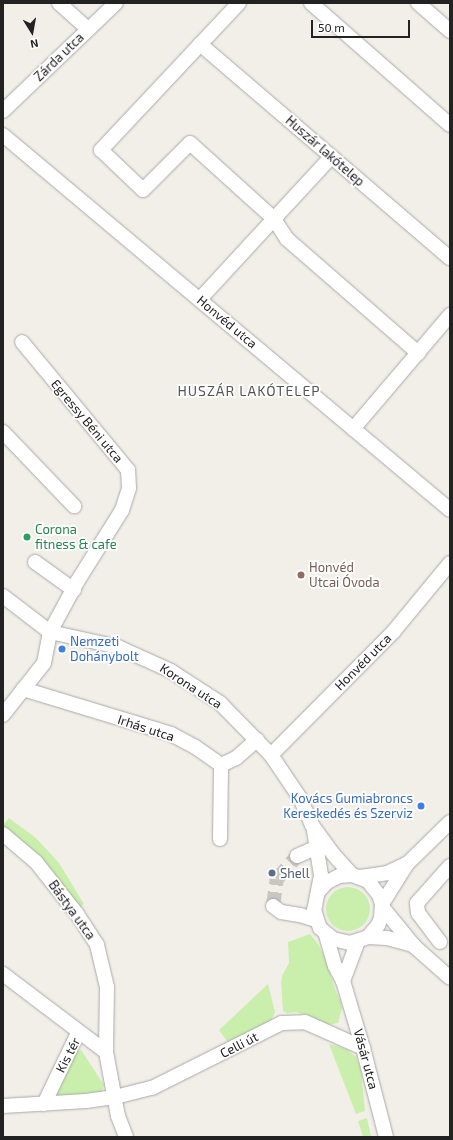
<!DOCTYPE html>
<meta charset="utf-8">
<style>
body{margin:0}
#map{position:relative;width:453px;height:1140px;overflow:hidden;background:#f2efe8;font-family:"Exo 2",sans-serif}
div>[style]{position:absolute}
.grass>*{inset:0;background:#caefac}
.round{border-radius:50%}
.minor-tunnel>*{height:14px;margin-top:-7px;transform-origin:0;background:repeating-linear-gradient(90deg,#c8c6c0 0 14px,transparent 0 21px)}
.roads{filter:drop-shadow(0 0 1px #a9a9a9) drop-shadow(0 0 1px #a9a9a9)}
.minor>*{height:14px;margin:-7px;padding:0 7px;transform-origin:7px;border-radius:7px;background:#fff}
.dots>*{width:11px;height:11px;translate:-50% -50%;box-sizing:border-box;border:2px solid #fff;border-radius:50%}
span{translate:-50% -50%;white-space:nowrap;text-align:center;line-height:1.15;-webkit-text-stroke:3.5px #fff;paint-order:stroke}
.street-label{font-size:13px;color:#222}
.leisure-label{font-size:13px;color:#27864d}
.left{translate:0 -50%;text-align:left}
.education-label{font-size:13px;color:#785e54}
.shop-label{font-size:13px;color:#366cbe}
.right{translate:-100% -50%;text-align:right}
.service-label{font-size:13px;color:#4e5e75}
.neighbourhood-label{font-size:14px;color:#555;letter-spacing:1px}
.frame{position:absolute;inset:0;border:4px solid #222;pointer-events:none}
.north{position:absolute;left:12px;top:12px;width:40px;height:40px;-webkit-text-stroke:3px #fff;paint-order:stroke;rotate:169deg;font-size:11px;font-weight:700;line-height:16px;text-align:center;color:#222}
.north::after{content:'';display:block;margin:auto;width:14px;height:18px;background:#222;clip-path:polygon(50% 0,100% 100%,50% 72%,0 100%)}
.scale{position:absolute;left:311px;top:20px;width:99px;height:18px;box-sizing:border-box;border:2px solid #222;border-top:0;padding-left:5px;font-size:12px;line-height:14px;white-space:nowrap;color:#222;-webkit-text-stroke:3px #fff;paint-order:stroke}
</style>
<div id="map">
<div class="grass">
<div style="clip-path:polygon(9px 818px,36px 838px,59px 863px,84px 904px,80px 907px,35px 855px,3px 825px)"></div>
<div class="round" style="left:326px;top:887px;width:44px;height:44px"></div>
<div style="clip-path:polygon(310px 934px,318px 944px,326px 960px,336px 992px,341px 1002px,342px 1008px,338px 1023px,327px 1025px,297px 1012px,287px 1013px,283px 1011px,281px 982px,282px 976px,289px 963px,288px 942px)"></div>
<div style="clip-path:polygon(268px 984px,275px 1012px,271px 1021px,229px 1044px,219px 1030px)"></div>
<div style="clip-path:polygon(329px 1044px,346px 1049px,356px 1057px,361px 1070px,365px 1111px,356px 1114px)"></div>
<div style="clip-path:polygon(81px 1050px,104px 1085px,101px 1093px,58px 1097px,55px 1094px,74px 1053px)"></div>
<div style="clip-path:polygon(367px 1118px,371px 1137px,363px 1137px,358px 1121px)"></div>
</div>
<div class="minor-tunnel">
<div style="left:273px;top:906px;width:27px;rotate:-82deg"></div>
<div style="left:277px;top:879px;width:30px;rotate:-49deg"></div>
</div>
<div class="roads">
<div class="minor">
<div style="left:59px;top:3px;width:39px;rotate:42deg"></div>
<div style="left:239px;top:3px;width:202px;rotate:133.2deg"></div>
<div style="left:101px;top:150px;width:58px;rotate:43.6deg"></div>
<div style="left:143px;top:190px;width:66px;rotate:-45deg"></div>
<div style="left:190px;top:143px;width:113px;rotate:42.1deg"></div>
<div style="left:274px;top:219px;width:24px;rotate:57deg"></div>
<div style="left:287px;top:239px;width:174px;rotate:41deg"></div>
<div style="left:311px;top:3px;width:185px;rotate:41.3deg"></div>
<div style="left:418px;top:3px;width:43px;rotate:41.2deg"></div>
<div style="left:200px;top:44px;width:329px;rotate:40.6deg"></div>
<div style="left:3px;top:111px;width:156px;rotate:-43.7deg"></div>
<div style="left:3px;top:135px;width:583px;rotate:39.99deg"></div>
<div style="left:200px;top:299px;width:193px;rotate:-47.3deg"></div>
<div style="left:353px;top:429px;width:150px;rotate:-49.6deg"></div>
<div style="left:3px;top:432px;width:103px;rotate:46.2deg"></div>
<div style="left:35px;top:562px;width:48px;rotate:35.7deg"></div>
<div style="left:3px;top:596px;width:59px;rotate:37.5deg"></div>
<div style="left:50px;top:632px;width:70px;rotate:12.4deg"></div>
<div style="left:118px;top:647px;width:58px;rotate:24.4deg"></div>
<div style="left:171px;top:671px;width:59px;rotate:33.1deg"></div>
<div style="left:220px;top:703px;width:73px;rotate:45.6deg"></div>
<div style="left:271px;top:755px;width:52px;rotate:56deg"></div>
<div style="left:300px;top:798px;width:30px;rotate:66deg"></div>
<div style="left:312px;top:825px;width:36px;rotate:54deg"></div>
<div style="left:333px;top:854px;width:28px;rotate:48deg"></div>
<div style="left:23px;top:689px;width:155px;rotate:16.9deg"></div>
<div style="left:171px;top:734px;width:26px;rotate:28deg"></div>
<div style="left:194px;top:746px;width:33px;rotate:35deg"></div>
<div style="left:221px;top:765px;width:17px;rotate:-25deg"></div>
<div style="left:236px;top:758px;width:28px;rotate:-41deg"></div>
<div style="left:3px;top:715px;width:66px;rotate:-51.7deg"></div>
<div style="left:44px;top:663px;width:32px;rotate:-79deg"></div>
<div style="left:50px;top:632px;width:57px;rotate:-61.6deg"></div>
<div style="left:77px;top:582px;width:85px;rotate:-58deg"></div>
<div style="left:122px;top:510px;width:23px;rotate:-72deg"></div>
<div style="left:129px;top:488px;width:18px;rotate:-93deg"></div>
<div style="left:128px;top:470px;width:166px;rotate:-129.6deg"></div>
<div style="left:271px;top:755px;width:175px;rotate:-45.2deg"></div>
<div style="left:394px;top:631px;width:88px;rotate:-50.5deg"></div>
<div style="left:314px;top:831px;width:45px;rotate:81deg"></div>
<div style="left:321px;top:875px;width:36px;rotate:101deg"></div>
<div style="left:314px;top:910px;width:19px;rotate:72deg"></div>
<div style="left:320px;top:928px;width:17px;rotate:40deg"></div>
<div style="left:333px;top:939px;width:17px;rotate:13deg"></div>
<div style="left:350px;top:943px;width:19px;rotate:-18deg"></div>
<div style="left:368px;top:937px;width:16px;rotate:-50deg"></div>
<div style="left:378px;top:925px;width:8px;rotate:-67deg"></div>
<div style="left:381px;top:918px;width:14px;rotate:-86deg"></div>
<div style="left:382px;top:904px;width:9px;rotate:-108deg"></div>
<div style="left:379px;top:895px;width:18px;rotate:-128deg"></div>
<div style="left:368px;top:881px;width:17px;rotate:-159deg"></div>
<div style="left:352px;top:875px;width:13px;rotate:176deg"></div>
<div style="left:339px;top:876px;width:13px;rotate:153deg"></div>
<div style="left:327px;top:882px;width:12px;rotate:132deg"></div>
<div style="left:3px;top:834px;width:43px;rotate:40.3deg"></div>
<div style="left:36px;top:862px;width:66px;rotate:51.7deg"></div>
<div style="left:77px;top:914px;width:37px;rotate:57deg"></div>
<div style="left:97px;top:945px;width:43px;rotate:76.6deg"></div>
<div style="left:107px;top:987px;width:65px;rotate:90.9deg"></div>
<div style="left:106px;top:1052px;width:65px;rotate:79.4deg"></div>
<div style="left:118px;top:1116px;width:22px;rotate:69deg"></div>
<div style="left:220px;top:839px;width:74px;rotate:-89.2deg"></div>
<div style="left:297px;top:856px;width:22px;rotate:-24deg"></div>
<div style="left:360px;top:877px;width:27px;rotate:-8deg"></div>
<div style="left:387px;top:873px;width:21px;rotate:-25deg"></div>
<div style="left:382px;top:904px;width:47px;rotate:-58deg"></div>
<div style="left:407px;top:864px;width:60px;rotate:-44.3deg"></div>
<div style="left:273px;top:906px;width:10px;rotate:37deg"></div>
<div style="left:281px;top:912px;width:19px;rotate:9deg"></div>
<div style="left:300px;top:915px;width:17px;rotate:17deg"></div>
<div style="left:383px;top:908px;width:49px;rotate:50.8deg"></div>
<div style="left:414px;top:946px;width:48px;rotate:41.6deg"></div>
<div style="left:326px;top:935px;width:32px;rotate:74deg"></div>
<div style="left:335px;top:966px;width:17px;rotate:62deg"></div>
<div style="left:343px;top:981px;width:70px;rotate:73.4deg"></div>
<div style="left:363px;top:1048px;width:92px;rotate:75.5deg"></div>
<div style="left:368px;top:937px;width:19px;rotate:3deg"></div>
<div style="left:387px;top:938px;width:28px;rotate:15deg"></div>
<div style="left:440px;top:942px;width:36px;rotate:-127deg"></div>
<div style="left:418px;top:913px;width:10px;rotate:-96deg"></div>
<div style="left:417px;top:903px;width:50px;rotate:-48.3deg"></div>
<div style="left:3px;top:974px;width:129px;rotate:37.1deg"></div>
<div style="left:343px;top:981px;width:43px;rotate:-69.4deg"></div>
<div style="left:44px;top:1104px;width:79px;rotate:-64.4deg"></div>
<div style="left:3px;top:1106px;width:83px;rotate:-3.4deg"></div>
<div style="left:86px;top:1101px;width:29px;rotate:-8deg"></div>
<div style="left:115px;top:1097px;width:38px;rotate:-14deg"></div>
<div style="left:152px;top:1088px;width:145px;rotate:-26.6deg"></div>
<div style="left:282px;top:1023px;width:23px;rotate:-2deg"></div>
<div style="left:305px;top:1022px;width:64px;rotate:24.1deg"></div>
</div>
</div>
<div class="dots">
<div style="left:27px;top:537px;background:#2e9e5b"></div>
<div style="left:301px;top:575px;background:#8d6e63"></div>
<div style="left:62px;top:649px;background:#3f7fe0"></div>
<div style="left:421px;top:806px;background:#3f7fe0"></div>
<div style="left:272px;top:873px;background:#5c6f8a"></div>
</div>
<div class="street-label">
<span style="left:59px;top:57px;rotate:-44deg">Zárda utca</span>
<span style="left:325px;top:151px;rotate:41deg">Huszár lakótelep</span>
<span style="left:227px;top:322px;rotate:40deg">Honvéd utca</span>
<span style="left:87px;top:421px;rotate:50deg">Egressy Béni utca</span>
<span style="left:363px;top:662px;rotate:-45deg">Honvéd utca</span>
<span style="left:191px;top:686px;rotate:33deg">Korona utca</span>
<span style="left:146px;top:728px;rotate:18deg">Irhás utca</span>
<span style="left:72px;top:910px;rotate:54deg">Bástya utca</span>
<span style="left:239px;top:1045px;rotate:-27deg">Celli út</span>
<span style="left:68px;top:1055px;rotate:-63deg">Kis tér</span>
<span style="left:366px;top:1059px;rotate:75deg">Vásár utca</span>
</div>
<div class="leisure-label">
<span class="left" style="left:35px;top:537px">Corona<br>fitness &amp; cafe</span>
</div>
<div class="education-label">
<span class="left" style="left:309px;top:575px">Honvéd<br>Utcai Óvoda</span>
</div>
<div class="shop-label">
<span class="left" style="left:70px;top:649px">Nemzeti<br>Dohánybolt</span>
<span class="right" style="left:413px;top:806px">Kovács Gumiabroncs<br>Kereskedés és Szerviz</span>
</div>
<div class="service-label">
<span class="left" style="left:280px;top:873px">Shell</span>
</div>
<div class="neighbourhood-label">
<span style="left:249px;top:391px">HUSZÁR LAKÓTELEP</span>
</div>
<div class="frame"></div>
<div class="north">N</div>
<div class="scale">50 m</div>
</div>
